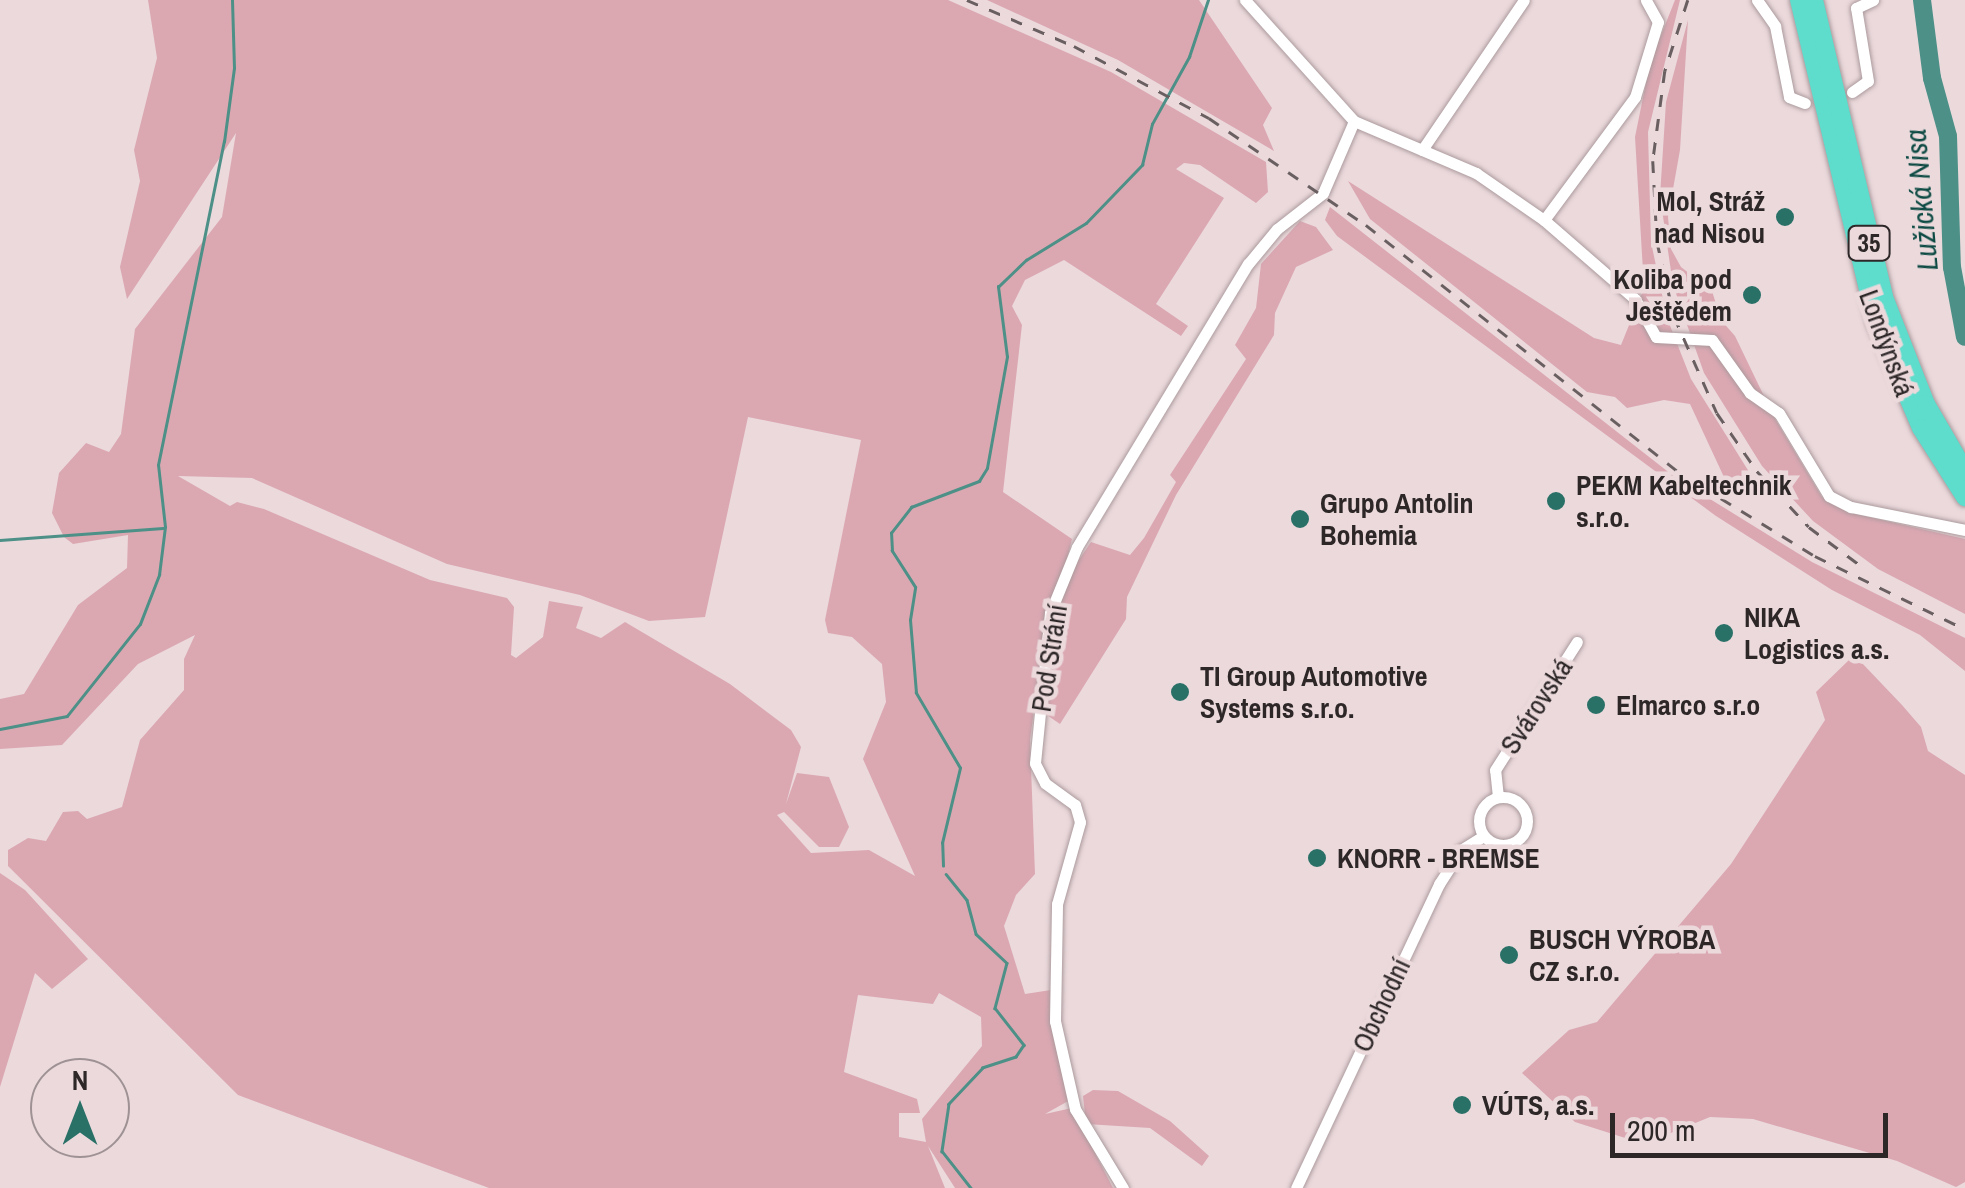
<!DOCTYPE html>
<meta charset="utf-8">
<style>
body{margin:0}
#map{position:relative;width:1965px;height:1188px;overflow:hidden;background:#ebd9dc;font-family:"Archivo Narrow",sans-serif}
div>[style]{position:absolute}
.green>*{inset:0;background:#dba8b2}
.stream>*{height:2.5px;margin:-1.25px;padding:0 1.25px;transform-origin:1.25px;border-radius:1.25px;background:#4d9087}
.river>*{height:18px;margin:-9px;padding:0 9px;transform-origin:9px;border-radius:9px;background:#4d9087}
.roads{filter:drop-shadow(0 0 2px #ab9a9d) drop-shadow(0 0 2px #ab9a9d)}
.minor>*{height:11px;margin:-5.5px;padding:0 5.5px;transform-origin:5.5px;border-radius:5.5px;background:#fff}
.minor>.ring{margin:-5.5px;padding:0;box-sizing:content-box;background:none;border:11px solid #fff;border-radius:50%}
.highway>*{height:18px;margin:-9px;padding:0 9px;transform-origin:9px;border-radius:9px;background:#5edccc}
.rail>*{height:2.5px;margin-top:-1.25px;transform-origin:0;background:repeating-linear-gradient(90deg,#695f61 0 12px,transparent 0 24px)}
.dots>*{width:28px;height:28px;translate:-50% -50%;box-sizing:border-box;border:5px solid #ebd9dc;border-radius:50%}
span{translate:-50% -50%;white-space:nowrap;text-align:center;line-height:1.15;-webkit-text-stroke:9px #ebd9dc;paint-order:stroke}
.shield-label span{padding:2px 8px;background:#ebd9dc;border:2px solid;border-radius:8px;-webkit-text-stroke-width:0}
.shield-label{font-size:25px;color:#2d2728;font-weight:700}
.poi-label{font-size:28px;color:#2d2728;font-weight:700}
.right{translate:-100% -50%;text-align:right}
.left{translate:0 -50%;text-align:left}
.street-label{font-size:28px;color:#2d2728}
.water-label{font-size:30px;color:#0d4a43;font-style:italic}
.north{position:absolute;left:30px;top:1058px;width:100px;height:100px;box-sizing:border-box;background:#ebd9dc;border:2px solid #9f9294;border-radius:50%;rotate:0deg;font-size:28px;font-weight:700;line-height:40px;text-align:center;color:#2d2728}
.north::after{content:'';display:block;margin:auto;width:35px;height:45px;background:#297067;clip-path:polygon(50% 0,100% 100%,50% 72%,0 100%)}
.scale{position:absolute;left:1610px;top:1113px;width:278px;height:45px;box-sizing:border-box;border:5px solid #2d2728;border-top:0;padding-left:12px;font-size:30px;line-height:35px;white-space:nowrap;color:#2d2728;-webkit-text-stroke:8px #ebd9dc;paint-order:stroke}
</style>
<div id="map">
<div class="green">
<div style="clip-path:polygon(evenodd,148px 0,948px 0,1111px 72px,1266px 162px,1268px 192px,1256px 203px,1200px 165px,1184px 163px,1176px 169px,1224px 198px,1156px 304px,1188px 326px,1181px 336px,1064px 260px,1025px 280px,1012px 306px,1022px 325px,1003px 492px,1072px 539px,1039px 673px,1030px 740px,1035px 874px,1016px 895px,1004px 926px,1025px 994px,1051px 990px,1070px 1100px,1045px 1114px,1072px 1108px,1113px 1188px,955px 1188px,928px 1146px,945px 1188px,489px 1188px,238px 1095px,8px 866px,8px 850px,28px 838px,46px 841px,63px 812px,78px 811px,87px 819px,122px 807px,140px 740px,184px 690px,184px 659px,195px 635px,138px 664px,62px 745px,0 749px,0 699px,24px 694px,78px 605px,127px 568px,128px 535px,73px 544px,64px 537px,52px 513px,59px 473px,86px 443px,109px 452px,121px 434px,135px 329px,222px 217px,236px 133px,127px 299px,120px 267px,140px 181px,134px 150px,157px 58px,148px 0,748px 417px,861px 440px,825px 620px,828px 633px,852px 637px,882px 664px,886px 702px,863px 759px,915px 876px,869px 850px,811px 853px,777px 815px,784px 812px,819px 847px,839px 847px,849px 827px,829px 777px,797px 773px,786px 804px,801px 747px,791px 730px,730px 684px,625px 622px,601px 638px,576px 628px,583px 607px,549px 601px,543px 637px,516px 658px,511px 655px,514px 607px,507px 598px,430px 580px,264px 509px,237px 502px,230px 506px,178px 476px,252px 478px,447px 564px,580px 595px,649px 621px,705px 617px,748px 417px,148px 0,939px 993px,981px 1017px,982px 1046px,922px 1119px,926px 1142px,899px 1137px,899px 1113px,920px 1113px,917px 1099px,844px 1072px,858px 995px,933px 1004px,939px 993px)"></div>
<div style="clip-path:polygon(987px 0,1199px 0,1272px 108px,1263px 125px,1274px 151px,1118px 60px)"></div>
<div style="clip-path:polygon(1675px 0,1680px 0,1648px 132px,1651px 242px,1667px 318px,1691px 379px,1751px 475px,1730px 490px,1690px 404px,1664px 400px,1627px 408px,1615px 397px,1587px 392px,1370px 219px,1348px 181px,1594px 338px,1621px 345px,1644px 288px,1635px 137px,1650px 63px)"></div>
<div style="clip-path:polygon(1688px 20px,1680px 150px,1668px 217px,1671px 249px,1681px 267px,1712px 291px,1721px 320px,1735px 336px,1774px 417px,1822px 497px,1847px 512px,1965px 539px,1965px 614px,1878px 569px,1813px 521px,1762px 466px,1704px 373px,1673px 285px,1660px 196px,1666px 102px)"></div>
<div style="clip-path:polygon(1330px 207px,1676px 478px,1812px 562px,1965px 638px,1965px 671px,1920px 635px,1832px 590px,1716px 516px,1337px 236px,1325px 220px)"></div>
<div style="clip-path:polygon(1300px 221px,1316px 227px,1333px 250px,1296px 267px,1275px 313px,1274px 335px,1176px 495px,1127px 597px,1126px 619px,1060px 724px,1044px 713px,1055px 618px,1074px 567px,1091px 542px,1130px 555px,1144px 538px,1176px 482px,1170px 475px,1246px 359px,1235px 345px,1256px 308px,1261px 264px)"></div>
<div style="clip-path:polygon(1850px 659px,1861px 662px,1902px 705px,1921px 727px,1928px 751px,1965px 775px,1965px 1182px,1956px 1187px,1897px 1161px,1753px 1119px,1710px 1117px,1644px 1144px,1575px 1122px,1522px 1073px,1569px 1030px,1597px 1022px,1731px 864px,1825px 720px,1816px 692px)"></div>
<div style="clip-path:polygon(0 873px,25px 890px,88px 959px,52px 989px,35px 973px,0 1087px)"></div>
<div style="clip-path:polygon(1093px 1090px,1118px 1091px,1170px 1121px,1209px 1156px,1202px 1166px,1150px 1128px,1086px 1124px,1083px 1096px)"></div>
</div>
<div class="stream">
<div style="left:0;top:540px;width:163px;rotate:-4.2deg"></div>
<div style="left:0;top:729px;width:68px;rotate:-11deg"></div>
<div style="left:67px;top:716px;width:117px;rotate:-51.6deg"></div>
<div style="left:140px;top:624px;width:53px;rotate:-68.8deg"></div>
<div style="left:159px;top:575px;width:48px;rotate:-82.9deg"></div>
<div style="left:165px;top:527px;width:62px;rotate:-96.4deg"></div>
<div style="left:158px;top:465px;width:330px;rotate:-78.5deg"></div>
<div style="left:224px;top:142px;width:75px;rotate:-82.3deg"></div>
<div style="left:234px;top:68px;width:68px;rotate:-91.7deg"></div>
<div style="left:943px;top:866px;width:23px;rotate:-92deg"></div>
<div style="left:942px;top:843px;width:77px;rotate:-76.5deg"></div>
<div style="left:960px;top:768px;width:87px;rotate:-120.4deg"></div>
<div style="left:916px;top:693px;width:73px;rotate:-94.7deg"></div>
<div style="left:910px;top:620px;width:33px;rotate:-81deg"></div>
<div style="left:915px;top:587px;width:43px;rotate:-122.6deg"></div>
<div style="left:892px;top:551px;width:18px;rotate:-93deg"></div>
<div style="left:891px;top:533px;width:33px;rotate:-52deg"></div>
<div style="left:911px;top:507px;width:73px;rotate:-20.9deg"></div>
<div style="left:979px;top:481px;width:15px;rotate:-58deg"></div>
<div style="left:987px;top:468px;width:113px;rotate:-79.8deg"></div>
<div style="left:1007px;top:357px;width:71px;rotate:-97.3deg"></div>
<div style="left:998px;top:287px;width:39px;rotate:-44deg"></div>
<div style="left:1026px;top:260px;width:70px;rotate:-31.7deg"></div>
<div style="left:1086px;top:223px;width:81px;rotate:-46deg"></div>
<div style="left:1142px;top:165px;width:42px;rotate:-76.3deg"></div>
<div style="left:1152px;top:124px;width:77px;rotate:-61.1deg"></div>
<div style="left:1189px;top:57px;width:60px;rotate:-71.6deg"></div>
<div style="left:946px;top:874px;width:33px;rotate:51deg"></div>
<div style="left:967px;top:900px;width:35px;rotate:75deg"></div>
<div style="left:976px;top:934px;width:42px;rotate:43.1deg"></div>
<div style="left:1007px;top:963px;width:47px;rotate:104.9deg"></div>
<div style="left:995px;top:1008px;width:47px;rotate:51.9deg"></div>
<div style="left:1024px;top:1045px;width:14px;rotate:124deg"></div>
<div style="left:1016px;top:1057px;width:35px;rotate:162deg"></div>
<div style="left:983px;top:1068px;width:50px;rotate:133.4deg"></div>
<div style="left:949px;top:1104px;width:48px;rotate:98.5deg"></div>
<div style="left:942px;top:1151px;width:47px;rotate:51.9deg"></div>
</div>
<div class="river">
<div style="left:1922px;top:0;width:79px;rotate:82.7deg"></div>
<div style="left:1932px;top:78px;width:60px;rotate:74.6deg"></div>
<div style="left:1948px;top:136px;width:131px;rotate:88.3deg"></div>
<div style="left:1952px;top:267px;width:71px;rotate:79.5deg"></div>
</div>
<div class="roads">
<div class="minor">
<div style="left:1245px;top:0;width:163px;rotate:48deg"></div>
<div style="left:1354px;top:121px;width:133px;rotate:23.1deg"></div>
<div style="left:1476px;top:173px;width:83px;rotate:34.7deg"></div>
<div style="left:1544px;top:220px;width:121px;rotate:41deg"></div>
<div style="left:1635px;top:299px;width:43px;rotate:61.1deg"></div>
<div style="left:1656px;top:337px;width:56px;rotate:3.1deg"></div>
<div style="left:1712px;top:340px;width:65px;rotate:54.4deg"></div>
<div style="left:1750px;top:393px;width:35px;rotate:35deg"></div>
<div style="left:1779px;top:413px;width:97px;rotate:58.9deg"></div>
<div style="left:1829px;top:496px;width:25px;rotate:27deg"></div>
<div style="left:1851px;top:507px;width:116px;rotate:11.4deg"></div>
<div style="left:1757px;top:0;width:32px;rotate:55deg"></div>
<div style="left:1775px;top:26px;width:72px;rotate:78.8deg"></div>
<div style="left:1789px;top:97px;width:17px;rotate:21deg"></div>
<div style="left:1852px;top:92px;width:19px;rotate:-35deg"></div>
<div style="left:1868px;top:81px;width:74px;rotate:-99.3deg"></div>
<div style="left:1856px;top:8px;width:19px;rotate:-25deg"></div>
<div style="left:1422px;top:150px;width:181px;rotate:-55.8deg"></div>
<div style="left:1544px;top:220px;width:153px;rotate:-53.5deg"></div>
<div style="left:1635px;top:97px;width:78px;rotate:-73deg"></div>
<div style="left:1658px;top:22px;width:25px;rotate:-119deg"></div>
<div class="ring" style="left:1479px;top:797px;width:37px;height:37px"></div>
<div style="left:1498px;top:797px;width:27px;rotate:-96deg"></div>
<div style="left:1495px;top:770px;width:152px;rotate:-57.4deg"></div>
<div style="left:1123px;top:1188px;width:92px;rotate:-121.3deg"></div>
<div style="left:1075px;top:1109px;width:90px;rotate:-102.8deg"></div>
<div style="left:1055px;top:1021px;width:117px;rotate:-89deg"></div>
<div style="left:1057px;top:904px;width:85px;rotate:-74.3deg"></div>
<div style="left:1080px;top:822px;width:18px;rotate:-106deg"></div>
<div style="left:1075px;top:805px;width:37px;rotate:-144deg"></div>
<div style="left:1045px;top:783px;width:22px;rotate:-117deg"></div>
<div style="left:1035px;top:763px;width:151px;rotate:-84.3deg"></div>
<div style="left:1050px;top:613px;width:71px;rotate:-67.8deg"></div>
<div style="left:1077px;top:547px;width:331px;rotate:-58.9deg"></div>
<div style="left:1248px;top:264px;width:45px;rotate:-50.4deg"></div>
<div style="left:1277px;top:229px;width:58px;rotate:-38deg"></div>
<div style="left:1323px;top:193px;width:78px;rotate:-66.7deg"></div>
<div style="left:1296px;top:1188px;width:336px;rotate:-64.8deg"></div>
<div style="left:1439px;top:884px;width:40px;rotate:-57.1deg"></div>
<div style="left:1461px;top:850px;width:26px;rotate:-32deg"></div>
</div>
<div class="highway">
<div style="left:1799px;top:0;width:332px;rotate:76.6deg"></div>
<div style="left:1876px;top:323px;width:114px;rotate:66.8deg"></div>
<div style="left:1921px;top:428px;width:82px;rotate:57.5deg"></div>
<div style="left:1814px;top:0;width:305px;rotate:76.7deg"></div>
<div style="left:1884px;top:297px;width:115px;rotate:68.6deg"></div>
<div style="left:1926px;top:404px;width:78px;rotate:59.8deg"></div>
</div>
</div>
<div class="rail">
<div style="left:967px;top:0;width:116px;rotate:23.3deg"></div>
<div style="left:1074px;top:46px;width:153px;rotate:28.1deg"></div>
<div style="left:1209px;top:118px;width:190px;rotate:34.3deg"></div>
<div style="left:1366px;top:225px;width:400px;rotate:38.3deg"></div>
<div style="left:1680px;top:473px;width:158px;rotate:31.6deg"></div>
<div style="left:1815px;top:556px;width:167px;rotate:26deg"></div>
<div style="left:1688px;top:0;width:75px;rotate:107.9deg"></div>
<div style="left:1665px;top:71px;width:91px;rotate:97.6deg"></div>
<div style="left:1653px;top:161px;width:80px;rotate:87.1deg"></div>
<div style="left:1657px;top:241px;width:77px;rotate:77.2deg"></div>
<div style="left:1674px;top:316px;width:106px;rotate:66.1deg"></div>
<div style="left:1717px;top:413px;width:70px;rotate:55.4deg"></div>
<div style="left:1757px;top:471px;width:76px;rotate:47.1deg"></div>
<div style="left:1809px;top:527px;width:69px;rotate:36.7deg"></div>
</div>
<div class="dots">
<div style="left:1785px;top:217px;background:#297067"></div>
<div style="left:1752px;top:295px;background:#297067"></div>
<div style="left:1556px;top:501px;background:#297067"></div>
<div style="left:1300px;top:519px;background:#297067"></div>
<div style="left:1724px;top:633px;background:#297067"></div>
<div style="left:1180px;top:692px;background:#297067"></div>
<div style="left:1596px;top:705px;background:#297067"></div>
<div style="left:1317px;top:858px;background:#297067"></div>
<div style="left:1509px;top:955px;background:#297067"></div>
<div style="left:1462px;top:1105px;background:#297067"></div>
</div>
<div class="shield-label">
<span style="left:1869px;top:243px">35</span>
</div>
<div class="poi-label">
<span class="right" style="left:1765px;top:217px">Mol, Stráž<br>nad Nisou</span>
<span class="right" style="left:1732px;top:295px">Koliba pod<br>Ještědem</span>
<span class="left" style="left:1576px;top:501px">PEKM Kabeltechnik<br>s.r.o.</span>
<span class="left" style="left:1320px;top:519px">Grupo Antolin<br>Bohemia</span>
<span class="left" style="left:1744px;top:633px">NIKA<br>Logistics a.s.</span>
<span class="left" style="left:1200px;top:692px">TI Group Automotive<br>Systems s.r.o.</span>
<span class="left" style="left:1616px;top:705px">Elmarco s.r.o</span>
<span class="left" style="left:1337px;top:858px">KNORR - BREMSE</span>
<span class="left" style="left:1529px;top:955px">BUSCH VÝROBA<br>CZ s.r.o.</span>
<span class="left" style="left:1482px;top:1105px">VÚTS, a.s.</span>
</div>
<div class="street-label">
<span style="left:1887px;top:343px;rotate:70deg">Londýnská</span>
<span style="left:1049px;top:658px;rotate:-81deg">Pod Strání</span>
<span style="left:1536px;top:706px;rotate:-57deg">Svárovská</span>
<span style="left:1381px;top:1005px;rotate:-65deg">Obchodní</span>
</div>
<div class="water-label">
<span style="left:1921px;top:200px;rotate:-95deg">Lužická Nisa</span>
</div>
<div class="north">N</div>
<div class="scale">200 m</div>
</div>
